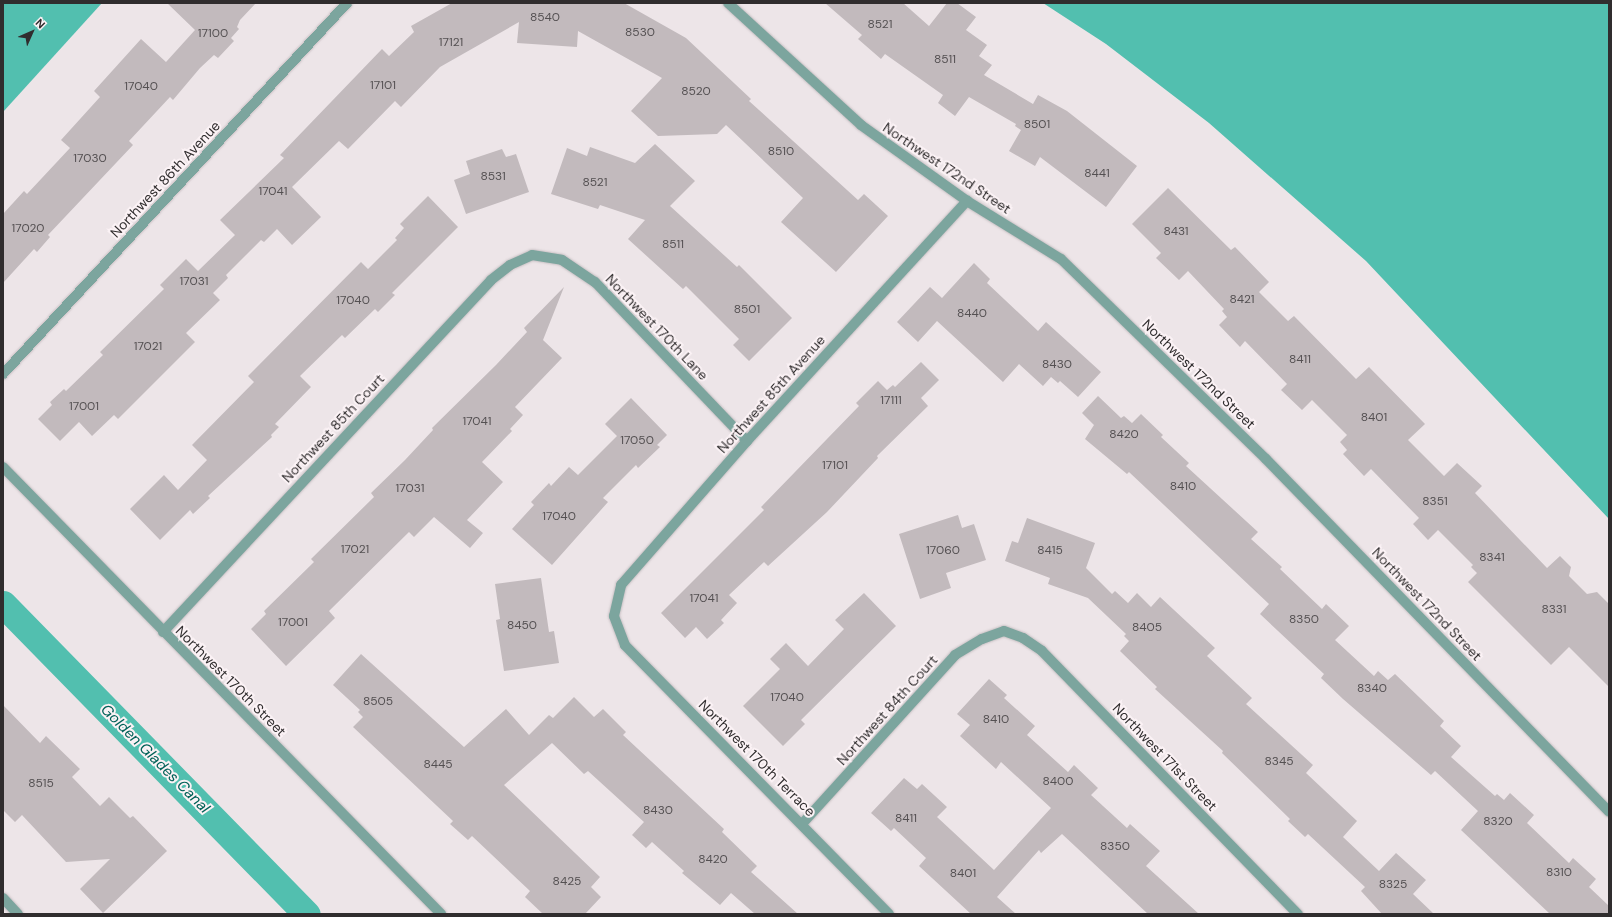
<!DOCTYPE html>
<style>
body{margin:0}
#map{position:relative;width:1612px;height:917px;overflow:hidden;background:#ede5e8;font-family:"DM Sans",sans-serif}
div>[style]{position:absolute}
.water>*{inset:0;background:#52bfaf}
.canal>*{height:27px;margin:-13.5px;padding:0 13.5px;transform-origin:13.5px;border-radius:13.5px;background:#52bfaf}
.building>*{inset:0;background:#c2babd}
.roads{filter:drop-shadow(0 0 1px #c7c0c3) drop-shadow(0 0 1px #c7c0c3)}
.minor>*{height:10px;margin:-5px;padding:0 5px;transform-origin:5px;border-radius:5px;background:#7ca59e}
span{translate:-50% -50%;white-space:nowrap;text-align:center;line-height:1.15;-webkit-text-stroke:4px #fbf2f5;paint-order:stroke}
.number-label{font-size:12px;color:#545052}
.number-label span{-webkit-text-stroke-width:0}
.street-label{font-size:14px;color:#302d2e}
.water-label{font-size:15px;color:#006157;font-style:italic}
.frame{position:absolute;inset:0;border:4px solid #302d2e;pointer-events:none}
.north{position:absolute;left:12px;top:12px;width:40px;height:40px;-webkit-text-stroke:3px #fbf2f5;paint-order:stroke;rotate:45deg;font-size:11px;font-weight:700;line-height:16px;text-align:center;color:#302d2e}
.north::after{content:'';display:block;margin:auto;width:14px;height:18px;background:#302d2e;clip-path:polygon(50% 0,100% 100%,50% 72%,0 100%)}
</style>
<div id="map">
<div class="water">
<div style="clip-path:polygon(3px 3px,102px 3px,3px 112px)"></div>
<div style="clip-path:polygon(1043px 3px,1609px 3px,1609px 519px,1366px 261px,1209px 123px,1106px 44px)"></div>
</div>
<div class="canal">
<div style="left:3px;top:604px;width:434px;rotate:45.6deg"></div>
</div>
<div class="building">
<div style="clip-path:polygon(167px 3px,256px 3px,240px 20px,237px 27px,239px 29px,231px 38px,234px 41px,218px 58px,214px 55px,200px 68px,173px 100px,170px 97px,129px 141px,133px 145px,48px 235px,50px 237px,37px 252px,34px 249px,3px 283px,3px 214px,24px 191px,27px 194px,70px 148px,61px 140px,100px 97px,94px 91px,141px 39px,166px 62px,195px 30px)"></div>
<div style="clip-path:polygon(452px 3px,624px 3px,686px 38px,751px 99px,749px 101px,858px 200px,864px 194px,888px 216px,836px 272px,781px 222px,803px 198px,726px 125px,717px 134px,658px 136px,631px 111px,662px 78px,578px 31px,577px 47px,517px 43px,519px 22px,440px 67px,401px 107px,395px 101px,348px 149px,339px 141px,292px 187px,321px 217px,292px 245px,277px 229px,264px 242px,261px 240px,226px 275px,228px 278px,213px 293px,220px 300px,186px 333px,195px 342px,118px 419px,114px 415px,92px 436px,79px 422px,60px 441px,38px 419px,52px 405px,50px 402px,64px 389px,66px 391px,103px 355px,100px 352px,164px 289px,160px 285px,186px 259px,198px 271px,235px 235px,220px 220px,284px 158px,280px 155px,382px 49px,389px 56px,414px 32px,411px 26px)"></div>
<div style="clip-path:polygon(825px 3px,903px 3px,929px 26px,947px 3px,957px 3px,976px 17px,966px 30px,987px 45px,979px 56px,992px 65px,984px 75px,1033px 104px,1038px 95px,1067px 111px,1137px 166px,1106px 207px,1040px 157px,1035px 166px,1009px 151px,1021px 130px,1015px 126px,1016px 124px,969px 97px,955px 116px,938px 103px,943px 95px,885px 54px,881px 59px,858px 39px,862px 35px)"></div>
<div style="clip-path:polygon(655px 144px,695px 181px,670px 206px,737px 267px,739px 265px,792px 318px,749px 361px,733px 345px,739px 339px,686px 286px,683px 289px,628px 239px,645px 220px,600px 205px,598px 209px,551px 194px,567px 148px,587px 156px,590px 147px,635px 163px)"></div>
<div style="clip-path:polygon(502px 149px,506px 157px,516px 154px,529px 192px,466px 214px,454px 180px,470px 174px,466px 161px)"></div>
<div style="clip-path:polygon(1168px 188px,1231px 250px,1235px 247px,1269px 282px,1259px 292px,1288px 321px,1294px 316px,1356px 379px,1369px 367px,1425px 424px,1408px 440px,1444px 476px,1457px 463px,1482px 486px,1475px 493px,1547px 568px,1560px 556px,1571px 567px,1569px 576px,1587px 594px,1597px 592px,1609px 604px,1609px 687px,1569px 647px,1551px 665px,1468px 582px,1477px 573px,1471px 567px,1473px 565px,1438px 530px,1428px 540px,1413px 524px,1419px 518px,1371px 469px,1364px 476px,1343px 454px,1347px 450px,1340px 442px,1347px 435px,1312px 400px,1302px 410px,1281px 390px,1287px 384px,1245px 341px,1240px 347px,1219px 325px,1227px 317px,1222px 311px,1224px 309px,1188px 271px,1179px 280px,1156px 258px,1161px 253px,1132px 224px)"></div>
<div style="clip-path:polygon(428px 196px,458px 227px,392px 293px,395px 295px,378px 312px,375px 309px,345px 338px,342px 335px,300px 376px,311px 387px,275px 424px,279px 427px,271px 435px,272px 437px,208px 496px,210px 498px,193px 514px,190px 510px,160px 540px,130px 509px,164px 475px,178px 490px,207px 460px,192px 445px,254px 382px,248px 376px,361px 262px,368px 269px,397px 240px,395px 238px,404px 228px,400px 224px)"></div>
<div style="clip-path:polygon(974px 263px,990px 279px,987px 283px,1038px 331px,1046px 322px,1101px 372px,1078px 397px,1060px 381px,1058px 383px,1051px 377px,1043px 386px,1019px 364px,1003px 382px,937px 321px,918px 342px,897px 322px,930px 287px,942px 298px)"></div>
<div style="clip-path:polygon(564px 287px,543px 340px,562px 358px,515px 407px,523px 415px,510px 429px,512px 431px,482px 462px,503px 482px,467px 520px,483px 533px,470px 548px,434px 517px,414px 537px,409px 532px,329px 611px,335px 618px,286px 666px,251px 629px,266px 614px,264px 611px,314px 562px,311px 559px,374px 497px,371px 493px,405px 460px,433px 430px,432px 428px,496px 365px,527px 332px,524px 328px)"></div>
<div style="clip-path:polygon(921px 362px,939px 380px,921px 398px,928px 406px,877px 456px,878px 458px,827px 512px,768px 566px,764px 562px,729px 595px,737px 603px,721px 620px,724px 623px,707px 639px,696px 627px,685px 638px,661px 613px,764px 510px,761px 507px,859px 406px,856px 403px,878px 381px,887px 390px,893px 385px,895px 387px)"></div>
<div style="clip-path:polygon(1098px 396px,1121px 418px,1124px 416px,1132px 423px,1141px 414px,1163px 435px,1161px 437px,1189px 463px,1186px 466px,1258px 532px,1251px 539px,1282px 567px,1280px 569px,1322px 609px,1326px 604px,1349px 626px,1335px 640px,1374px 676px,1378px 671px,1388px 680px,1395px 674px,1444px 721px,1440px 726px,1461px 746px,1451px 757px,1495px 796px,1497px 794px,1504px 800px,1510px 793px,1534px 815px,1527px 823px,1569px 863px,1573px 858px,1596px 879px,1589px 887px,1609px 906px,1609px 914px,1550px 914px,1461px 830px,1478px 811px,1435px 771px,1431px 775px,1343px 699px,1321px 678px,1324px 674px,1260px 614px,1269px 604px,1129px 472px,1127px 474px,1085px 439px,1094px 425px,1082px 413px)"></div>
<div style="clip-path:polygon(631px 398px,667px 435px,657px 445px,660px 447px,638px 468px,636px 465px,603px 498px,608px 502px,552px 565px,512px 529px,534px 505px,531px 502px,549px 483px,551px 486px,569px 467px,578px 475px,617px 436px,605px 424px)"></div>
<div style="clip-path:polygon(958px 515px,962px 528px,974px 524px,986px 560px,946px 573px,951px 588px,920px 599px,899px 534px)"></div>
<div style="clip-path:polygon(1027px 518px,1095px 543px,1086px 568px,1112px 594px,1115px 591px,1128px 603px,1137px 593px,1151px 607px,1160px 597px,1215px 648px,1207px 656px,1252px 698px,1246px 704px,1313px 765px,1306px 773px,1357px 821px,1343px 837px,1379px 871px,1396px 853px,1426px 880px,1413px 894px,1434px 914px,1382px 914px,1361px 891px,1365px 887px,1308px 834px,1305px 837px,1288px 821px,1290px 819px,1222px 753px,1223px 751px,1155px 689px,1157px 687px,1120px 651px,1129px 641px,1124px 636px,1126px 634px,1088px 598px,1048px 584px,1050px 578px,1005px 561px,1012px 541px,1018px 543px)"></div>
<div style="clip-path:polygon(541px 578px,549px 632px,554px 631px,559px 663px,504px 671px,496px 620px,500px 619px,495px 584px)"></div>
<div style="clip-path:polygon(864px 593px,896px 626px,801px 720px,805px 724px,783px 746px,743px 706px,780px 669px,770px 659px,786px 643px,808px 666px,844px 629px,835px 620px)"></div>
<div style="clip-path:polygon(361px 654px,464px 747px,506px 709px,529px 735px,549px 715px,553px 718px,574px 697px,594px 717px,603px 709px,626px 732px,623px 735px,724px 829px,722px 832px,757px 866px,751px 872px,798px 914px,755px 914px,731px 893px,720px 905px,682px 873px,684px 871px,652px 842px,646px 848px,632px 835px,644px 822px,588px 771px,584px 774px,552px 743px,504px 785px,600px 877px,591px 887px,601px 897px,585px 914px,543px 914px,525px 897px,530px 891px,472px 836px,468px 840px,450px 824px,453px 821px,353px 727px,363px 717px,358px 712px,360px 710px,333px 685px)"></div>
<div style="clip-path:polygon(989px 679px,1007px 695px,1004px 698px,1035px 726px,1027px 735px,1068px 772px,1074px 765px,1098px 788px,1091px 795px,1127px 828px,1130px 824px,1160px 851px,1146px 866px,1199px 914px,1148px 914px,1062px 834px,1041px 853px,1039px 850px,997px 897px,1016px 914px,971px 914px,919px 866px,926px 858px,894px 828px,891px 831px,871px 813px,904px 778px,917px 789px,922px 784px,947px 807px,937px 817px,994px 870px,1051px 808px,1001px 762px,996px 769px,960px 736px,970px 725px,957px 714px)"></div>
<div style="clip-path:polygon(3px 705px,40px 743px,46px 736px,80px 769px,72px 777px,100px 806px,109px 797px,130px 818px,133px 816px,167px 851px,103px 913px,80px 889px,110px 859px,66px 862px,22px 815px,15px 822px,3px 810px)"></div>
</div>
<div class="roads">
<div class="minor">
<div style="left:728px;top:3px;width:180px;rotate:42.5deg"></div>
<div style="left:861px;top:125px;width:130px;rotate:35.6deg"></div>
<div style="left:967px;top:201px;width:110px;rotate:31.7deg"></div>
<div style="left:1061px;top:259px;width:286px;rotate:44.3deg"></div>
<div style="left:1266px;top:459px;width:492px;rotate:45.8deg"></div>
<div style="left:3px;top:374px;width:506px;rotate:-47.16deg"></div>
<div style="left:3px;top:467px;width:626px;rotate:45.58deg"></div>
<div style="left:163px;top:632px;width:481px;rotate:-47deg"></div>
<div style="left:491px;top:280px;width:24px;rotate:-38deg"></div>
<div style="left:510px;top:265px;width:24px;rotate:-24deg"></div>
<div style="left:532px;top:255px;width:30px;rotate:9deg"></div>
<div style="left:562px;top:260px;width:40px;rotate:34deg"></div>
<div style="left:595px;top:282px;width:220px;rotate:46.3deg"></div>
<div style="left:802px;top:824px;width:228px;rotate:-47.8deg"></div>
<div style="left:955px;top:655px;width:31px;rotate:-31deg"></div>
<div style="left:982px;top:639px;width:23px;rotate:-20deg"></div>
<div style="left:1004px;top:631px;width:20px;rotate:20deg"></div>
<div style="left:1023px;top:638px;width:23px;rotate:34deg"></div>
<div style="left:1042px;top:651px;width:367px;rotate:45.8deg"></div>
<div style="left:3px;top:898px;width:22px;rotate:47deg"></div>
<div style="left:889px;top:914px;width:377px;rotate:-134.5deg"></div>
<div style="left:625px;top:645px;width:31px;rotate:-111deg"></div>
<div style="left:614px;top:616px;width:32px;rotate:-77deg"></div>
<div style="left:621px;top:585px;width:191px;rotate:-48.8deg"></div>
<div style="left:747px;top:441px;width:326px;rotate:-47.5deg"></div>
</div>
</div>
<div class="number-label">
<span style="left:545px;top:18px">8540</span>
<span style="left:880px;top:25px">8521</span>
<span style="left:640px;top:33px">8530</span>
<span style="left:213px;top:34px">17100</span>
<span style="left:451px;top:43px">17121</span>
<span style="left:945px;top:60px">8511</span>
<span style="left:383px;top:86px">17101</span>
<span style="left:141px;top:87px">17040</span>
<span style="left:696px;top:92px">8520</span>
<span style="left:1037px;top:125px">8501</span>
<span style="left:781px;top:152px">8510</span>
<span style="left:90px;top:159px">17030</span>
<span style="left:1097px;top:174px">8441</span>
<span style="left:493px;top:177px">8531</span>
<span style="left:595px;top:183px">8521</span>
<span style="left:273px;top:192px">17041</span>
<span style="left:28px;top:229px">17020</span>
<span style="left:1176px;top:232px">8431</span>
<span style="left:673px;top:245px">8511</span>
<span style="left:194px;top:282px">17031</span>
<span style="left:1242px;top:300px">8421</span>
<span style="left:353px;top:301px">17040</span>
<span style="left:747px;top:310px">8501</span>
<span style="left:972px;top:314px">8440</span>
<span style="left:148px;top:347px">17021</span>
<span style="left:1300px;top:360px">8411</span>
<span style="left:1057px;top:365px">8430</span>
<span style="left:891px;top:401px">17111</span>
<span style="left:84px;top:407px">17001</span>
<span style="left:1374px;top:418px">8401</span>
<span style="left:477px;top:422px">17041</span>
<span style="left:1124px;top:435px">8420</span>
<span style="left:637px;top:441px">17050</span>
<span style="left:835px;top:466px">17101</span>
<span style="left:1183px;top:487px">8410</span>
<span style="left:410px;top:489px">17031</span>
<span style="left:1435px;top:502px">8351</span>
<span style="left:559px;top:517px">17040</span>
<span style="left:355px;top:550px">17021</span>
<span style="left:943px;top:551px">17060</span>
<span style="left:1050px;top:551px">8415</span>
<span style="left:1492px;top:558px">8341</span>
<span style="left:704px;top:599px">17041</span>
<span style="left:1554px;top:610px">8331</span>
<span style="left:1304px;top:620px">8350</span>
<span style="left:293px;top:623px">17001</span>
<span style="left:522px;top:626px">8450</span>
<span style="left:1147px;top:628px">8405</span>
<span style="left:1372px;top:689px">8340</span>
<span style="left:787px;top:698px">17040</span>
<span style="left:378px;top:702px">8505</span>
<span style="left:996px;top:720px">8410</span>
<span style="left:1279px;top:762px">8345</span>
<span style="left:438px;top:765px">8445</span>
<span style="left:1058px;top:782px">8400</span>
<span style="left:41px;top:784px">8515</span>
<span style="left:658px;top:811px">8430</span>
<span style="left:906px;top:819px">8411</span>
<span style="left:1498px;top:822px">8320</span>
<span style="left:1115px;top:847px">8350</span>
<span style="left:713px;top:860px">8420</span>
<span style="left:1559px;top:873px">8310</span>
<span style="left:963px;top:874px">8401</span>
<span style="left:567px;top:882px">8425</span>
<span style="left:1393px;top:885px">8325</span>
</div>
<div class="street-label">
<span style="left:947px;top:168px;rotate:34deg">Northwest 172nd Street</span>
<span style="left:165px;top:179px;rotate:-47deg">Northwest 86th Avenue</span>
<span style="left:657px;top:327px;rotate:46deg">Northwest 170th Lane</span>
<span style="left:1199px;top:374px;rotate:44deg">Northwest 172nd Street</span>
<span style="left:771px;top:394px;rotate:-48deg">Northwest 85th Avenue</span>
<span style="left:333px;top:428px;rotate:-47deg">Northwest 85th Court</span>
<span style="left:1427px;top:604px;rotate:46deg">Northwest 172nd Street</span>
<span style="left:231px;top:681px;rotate:45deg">Northwest 170th Street</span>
<span style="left:887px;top:710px;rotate:-48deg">Northwest 84th Court</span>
<span style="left:1165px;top:757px;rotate:46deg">Northwest 171st Street</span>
<span style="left:757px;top:758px;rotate:45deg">Northwest 170th Terrace</span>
</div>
<div class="water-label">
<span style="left:155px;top:759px;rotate:45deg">Golden Glades Canal</span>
</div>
<div class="frame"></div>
<div class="north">N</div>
</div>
